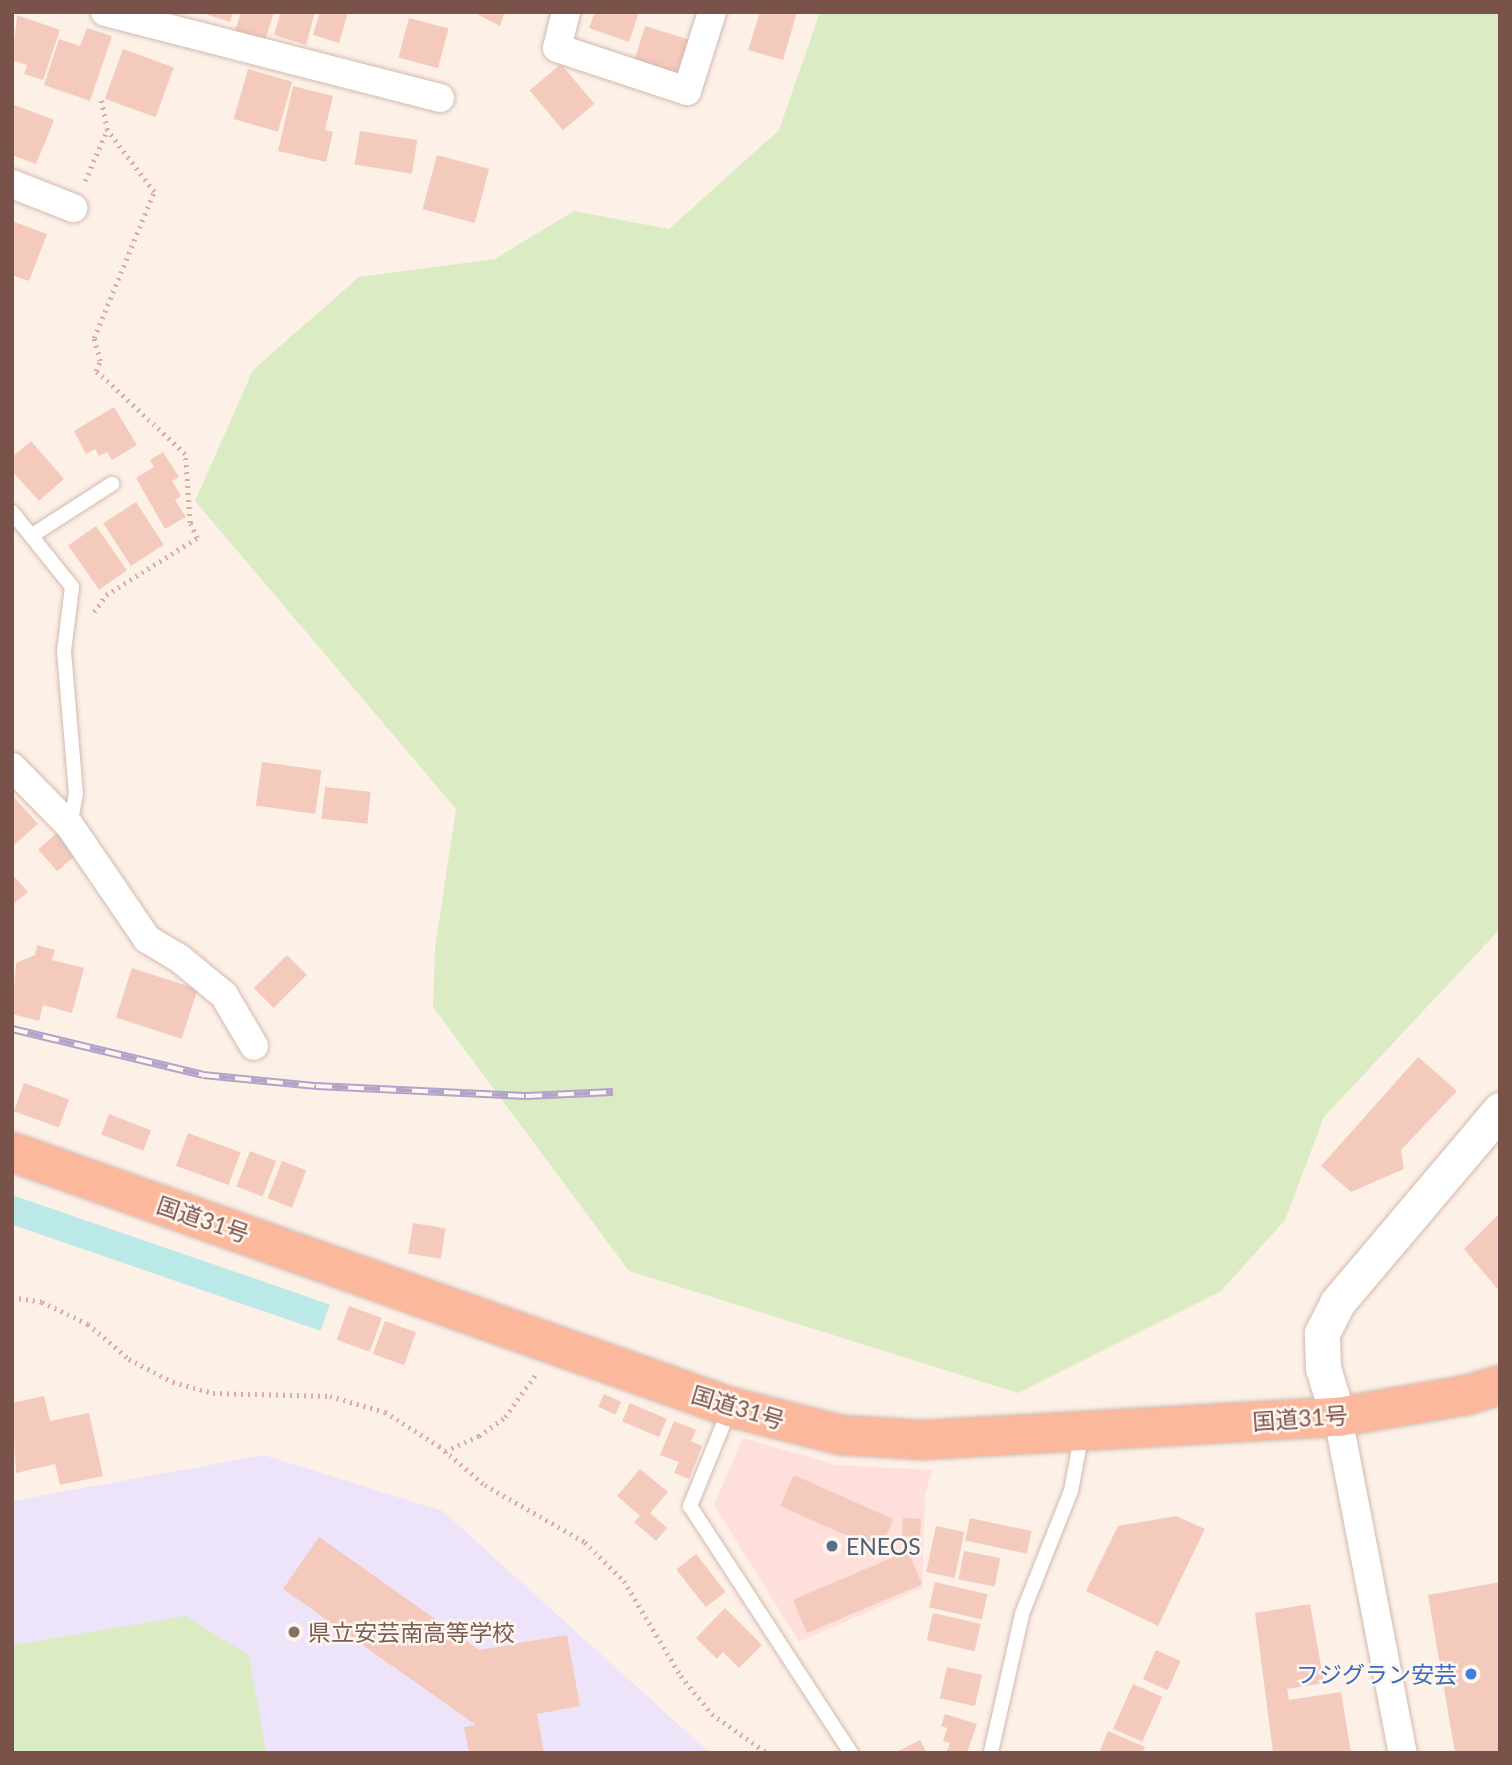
<!DOCTYPE html>
<meta charset="utf-8">
<style>
body{margin:0}
#map{position:relative;width:1512px;height:1765px;overflow:hidden;background:#fdf1e7;font-family:Lato,"Noto Sans JP",sans-serif}
div>[style]{position:absolute}
.commercial>*{inset:0;background:#fedfdb}
.education>*{inset:0;background:#eee4fa}
.green>*{inset:0;background:#dbecc4}
.water>*{inset:0;background:#bae9e8;transform-origin:0 0}
.building>*{inset:0;background:#f4cabd;transform-origin:0 0}
.path>*{height:4.5px;margin-top:-2.25px;transform-origin:0;background:repeating-linear-gradient(90deg,#daada0 0 2px,transparent 0 7px)}
.roads{filter:drop-shadow(0 0 2px #d3b9af) drop-shadow(0 0 2px #d3b9af)}
.service>*{height:14px;margin:-7px;padding:0 7px;transform-origin:7px;border-radius:7px;background:#fff}
.minor>*{height:28px;margin:-14px;padding:0 14px;transform-origin:14px;border-radius:14px;background:#fff}
.tertiary>*{height:35px;margin:-17.5px;padding:0 17.5px;transform-origin:17.5px;border-radius:17.5px;background:#fff}
.trunk>*{height:38px;margin:-19px;padding:0 19px;transform-origin:19px;border-radius:19px;background:#fcb89c}
.rail>*{height:8px;margin-top:-4px;transform-origin:0;background:repeating-linear-gradient(90deg,#fff6ef 0 16px,#b2a4c9 0 32px);box-sizing:border-box;border-block:2px solid #b2a4c9}
.dots>*{width:19px;height:19px;translate:-50% -50%;box-sizing:border-box;border:4px solid #fff6ef;border-radius:50%}
span{translate:-50% -50%;white-space:nowrap;text-align:center;line-height:1.15;-webkit-text-stroke:5px #fff6ef;paint-order:stroke}
.street-label{font-size:23px;color:#79534a}
.service-label{font-size:23px;color:#4e5e75}
.left{translate:0 -50%;text-align:left}
.education-label{font-size:23px;color:#785e54}
.shop-label{font-size:23px;color:#366cbe}
.right{translate:-100% -50%;text-align:right}
.frame{position:absolute;inset:0;border:14px solid #79534a;pointer-events:none}
</style>
<div id="map">
<div class="commercial">
<div style="clip-path:polygon(743px 1438px,836px 1465px,932px 1470px,925px 1496px,922px 1588px,799px 1642px,714px 1505px)"></div>
</div>
<div class="education">
<div style="clip-path:polygon(264px 1455px,443px 1511px,710px 1753px,12px 1753px,12px 1501px)"></div>
</div>
<div class="green">
<div style="clip-path:polygon(820px 12px,1500px 12px,1500px 929px,1324px 1117px,1285px 1220px,1221px 1291px,1018px 1393px,629px 1271px,433px 1007px,435px 948px,456px 809px,195px 501px,253px 370px,359px 277px,495px 259px,574px 211px,669px 229px,779px 130px)"></div>
<div style="clip-path:polygon(185px 1616px,249px 1655px,266px 1753px,12px 1753px,12px 1645px)"></div>
</div>
<div class="water">
<div style="left:12px;top:1195px;width:336px;height:28px;rotate:19deg"></div>
</div>
<div class="building">
<div style="clip-path:polygon(199px 12px,233px 12px,230px 22px)"></div>
<div style="clip-path:polygon(241px 12px,274px 12px,264px 44px,234px 34px)"></div>
<div style="clip-path:polygon(281px 12px,315px 12px,306px 45px,274px 35px)"></div>
<div style="clip-path:polygon(320px 12px,348px 12px,339px 43px,313px 35px)"></div>
<div style="clip-path:polygon(473px 12px,505px 12px,500px 26px)"></div>
<div style="clip-path:polygon(595px 12px,639px 12px,629px 42px,589px 28px)"></div>
<div style="clip-path:polygon(760px 12px,797px 12px,783px 60px,748px 50px)"></div>
<div style="clip-path:polygon(17px 15px,60px 30px,43px 80px,24px 74px,27px 65px,12px 60px)"></div>
<div style="left:409px;top:18px;width:41px;height:41px;rotate:15deg"></div>
<div style="left:645px;top:26px;width:45px;height:39px;rotate:17deg"></div>
<div style="clip-path:polygon(87px 28px,112px 36px,90px 101px,44px 85px,59px 39px,80px 46px)"></div>
<div style="left:123px;top:49px;width:54px;height:53px;rotate:20deg"></div>
<div style="left:561px;top:64px;width:52px;height:41px;rotate:50deg"></div>
<div style="left:248px;top:69px;width:46px;height:52px;rotate:16deg"></div>
<div style="clip-path:polygon(293px 86px,333px 96px,325px 130px,333px 132px,326px 162px,278px 151px)"></div>
<div style="clip-path:polygon(12px 104px,54px 120px,36px 164px,12px 155px)"></div>
<div style="left:360px;top:131px;width:58px;height:34px;rotate:9deg"></div>
<div style="left:437px;top:155px;width:54px;height:56px;rotate:15deg"></div>
<div style="clip-path:polygon(12px 221px,47px 234px,29px 281px,12px 275px)"></div>
<div style="clip-path:polygon(114px 407px,137px 445px,112px 460px,107px 452px,99px 456px,95px 449px,86px 454px,74px 431px)"></div>
<div style="clip-path:polygon(31px 441px,64px 479px,39px 501px,12px 471px,12px 457px)"></div>
<div style="clip-path:polygon(163px 452px,179px 477px,172px 481px,181px 496px,175px 500px,186px 517px,165px 529px,136px 478px,154px 467px,150px 460px)"></div>
<div style="left:136px;top:502px;width:51px;height:39px;rotate:57deg"></div>
<div style="left:96px;top:526px;width:54px;height:34px;rotate:55deg"></div>
<div style="left:262px;top:762px;width:60px;height:44px;rotate:8deg"></div>
<div style="left:325px;top:787px;width:46px;height:32px;rotate:6deg"></div>
<div style="clip-path:polygon(12px 795px,38px 824px,12px 847px)"></div>
<div style="left:57px;top:833px;width:29px;height:25px;rotate:49deg"></div>
<div style="clip-path:polygon(12px 874px,28px 892px,12px 905px)"></div>
<div style="clip-path:polygon(37px 945px,55px 950px,52px 960px,84px 968px,72px 1013px,43px 1005px,39px 1021px,12px 1014px,16px 963px,35px 955px)"></div>
<div style="left:287px;top:955px;width:28px;height:47px;rotate:45deg"></div>
<div style="left:132px;top:968px;width:69px;height:52px;rotate:18deg"></div>
<div style="clip-path:polygon(1418px 1057px,1457px 1091px,1401px 1150px,1404px 1169px,1351px 1192px,1321px 1166px)"></div>
<div style="left:24px;top:1083px;width:48px;height:30px;rotate:20deg"></div>
<div style="left:109px;top:1114px;width:45px;height:22px;rotate:21deg"></div>
<div style="left:188px;top:1133px;width:56px;height:35px;rotate:20deg"></div>
<div style="left:250px;top:1151px;width:28px;height:38px;rotate:21deg"></div>
<div style="left:282px;top:1161px;width:26px;height:40px;rotate:21deg"></div>
<div style="clip-path:polygon(1500px 1213px,1500px 1292px,1464px 1249px)"></div>
<div style="left:413px;top:1223px;width:33px;height:31px;rotate:9deg"></div>
<div style="left:349px;top:1306px;width:35px;height:36px;rotate:20deg"></div>
<div style="left:385px;top:1321px;width:33px;height:35px;rotate:20deg"></div>
<div style="left:604px;top:1394px;width:19px;height:14px;rotate:25deg"></div>
<div style="clip-path:polygon(44px 1396px,50px 1421px,89px 1413px,103px 1476px,60px 1485px,55px 1464px,16px 1473px,12px 1403px)"></div>
<div style="left:630px;top:1403px;width:40px;height:20px;rotate:23deg"></div>
<div style="clip-path:polygon(674px 1421px,696px 1430px,691px 1441px,702px 1446px,689px 1479px,674px 1473px,679px 1462px,660px 1455px)"></div>
<div style="clip-path:polygon(640px 1469px,668px 1492px,650px 1513px,667px 1528px,656px 1541px,634px 1522px,640px 1516px,617px 1496px)"></div>
<div style="left:794px;top:1475px;width:109px;height:34px;rotate:24deg"></div>
<div style="clip-path:polygon(1176px 1516px,1205px 1529px,1158px 1626px,1086px 1591px,1118px 1526px)"></div>
<div style="left:903px;top:1518px;width:18px;height:18px;rotate:3deg"></div>
<div style="left:970px;top:1518px;width:63px;height:23px;rotate:12deg"></div>
<div style="left:936px;top:1526px;width:29px;height:47px;rotate:12deg"></div>
<div style="clip-path:polygon(319px 1537px,479px 1650px,567px 1635px,580px 1706px,537px 1714px,544px 1753px,469px 1753px,464px 1727px,476px 1725px,283px 1589px)"></div>
<div style="left:908px;top:1551px;width:36px;height:125px;rotate:67deg"></div>
<div style="left:964px;top:1551px;width:37px;height:29px;rotate:11deg"></div>
<div style="left:696px;top:1554px;width:48px;height:25px;rotate:52deg"></div>
<div style="left:935px;top:1582px;width:54px;height:26px;rotate:13deg"></div>
<div style="clip-path:polygon(1500px 1582px,1500px 1753px,1455px 1753px,1428px 1595px)"></div>
<div style="clip-path:polygon(1310px 1604px,1324px 1683px,1287px 1689px,1289px 1700px,1341px 1692px,1351px 1753px,1273px 1753px,1255px 1613px)"></div>
<div style="clip-path:polygon(725px 1608px,762px 1645px,739px 1668px,723px 1652px,717px 1659px,696px 1638px)"></div>
<div style="left:933px;top:1613px;width:49px;height:28px;rotate:13deg"></div>
<div style="left:1156px;top:1650px;width:27px;height:32px;rotate:24deg"></div>
<div style="left:947px;top:1667px;width:36px;height:32px;rotate:13deg"></div>
<div style="left:1133px;top:1684px;width:32px;height:49px;rotate:24deg"></div>
<div style="clip-path:polygon(945px 1714px,977px 1724px,967px 1753px,946px 1753px,950px 1743px,943px 1741px,947px 1728px,941px 1726px)"></div>
<div style="clip-path:polygon(1108px 1731px,1145px 1747px,1142px 1753px,1099px 1753px)"></div>
<div style="clip-path:polygon(920px 1740px,927px 1753px,894px 1753px)"></div>
</div>
<div class="path">
<div style="left:85px;top:181px;width:56px;rotate:-66.7deg"></div>
<div style="left:107px;top:130px;width:33px;rotate:-101deg"></div>
<div style="left:94px;top:612px;width:21px;rotate:-55deg"></div>
<div style="left:106px;top:595px;width:107px;rotate:-32.1deg"></div>
<div style="left:197px;top:538px;width:17px;rotate:-115deg"></div>
<div style="left:190px;top:523px;width:69px;rotate:-94.1deg"></div>
<div style="left:185px;top:454px;width:122px;rotate:-137deg"></div>
<div style="left:96px;top:371px;width:11px;rotate:-68deg"></div>
<div style="left:100px;top:361px;width:24px;rotate:-105deg"></div>
<div style="left:94px;top:338px;width:158px;rotate:-67.7deg"></div>
<div style="left:154px;top:192px;width:78px;rotate:-127.2deg"></div>
<div style="left:12px;top:1297px;width:30px;rotate:9deg"></div>
<div style="left:42px;top:1302px;width:51px;rotate:25.6deg"></div>
<div style="left:88px;top:1324px;width:54px;rotate:40.5deg"></div>
<div style="left:129px;top:1359px;width:50px;rotate:27.6deg"></div>
<div style="left:173px;top:1382px;width:41px;rotate:15.4deg"></div>
<div style="left:213px;top:1393px;width:117px;rotate:1.5deg"></div>
<div style="left:330px;top:1396px;width:57px;rotate:16.2deg"></div>
<div style="left:385px;top:1412px;width:64px;rotate:32.2deg"></div>
<div style="left:439px;top:1446px;width:60px;rotate:40.3deg"></div>
<div style="left:485px;top:1485px;width:115px;rotate:29.7deg"></div>
<div style="left:585px;top:1542px;width:55px;rotate:45deg"></div>
<div style="left:624px;top:1581px;width:111px;rotate:59deg"></div>
<div style="left:681px;top:1676px;width:49px;rotate:50.8deg"></div>
<div style="left:712px;top:1714px;width:67px;rotate:35.3deg"></div>
<div style="left:445px;top:1451px;width:37px;rotate:-24deg"></div>
<div style="left:479px;top:1436px;width:32px;rotate:-36deg"></div>
<div style="left:505px;top:1417px;width:53px;rotate:-54.2deg"></div>
</div>
<div class="roads">
<div class="service">
<div style="left:12px;top:512px;width:96px;rotate:51.3deg"></div>
<div style="left:72px;top:587px;width:64px;rotate:97.1deg"></div>
<div style="left:64px;top:651px;width:143px;rotate:85.2deg"></div>
<div style="left:76px;top:793px;width:34px;rotate:100deg"></div>
<div style="left:34px;top:534px;width:93px;rotate:-32.7deg"></div>
<div style="left:730px;top:1408px;width:106px;rotate:112.2deg"></div>
<div style="left:690px;top:1506px;width:295px;rotate:56.9deg"></div>
<div style="left:991px;top:1752px;width:141px;rotate:-77.3deg"></div>
<div style="left:1022px;top:1614px;width:132px;rotate:-68.3deg"></div>
<div style="left:1071px;top:1491px;width:60px;rotate:-79.4deg"></div>
</div>
<div class="minor">
<div style="left:105px;top:12px;width:346px;rotate:14.4deg"></div>
<div style="left:566px;top:12px;width:37px;rotate:104deg"></div>
<div style="left:557px;top:48px;width:137px;rotate:18.3deg"></div>
<div style="left:687px;top:91px;width:83px;rotate:-72.4deg"></div>
<div style="left:12px;top:184px;width:66px;rotate:21.5deg"></div>
<div style="left:12px;top:767px;width:83px;rotate:45.5deg"></div>
<div style="left:70px;top:826px;width:137px;rotate:55.7deg"></div>
<div style="left:147px;top:939px;width:37px;rotate:31deg"></div>
<div style="left:179px;top:958px;width:58px;rotate:39.4deg"></div>
<div style="left:224px;top:995px;width:59px;rotate:59.5deg"></div>
<div style="left:1338px;top:1417px;width:342px;rotate:79.1deg"></div>
</div>
<div class="tertiary">
<div style="left:1338px;top:1417px;width:51px;rotate:-107deg"></div>
<div style="left:1323px;top:1368px;width:35px;rotate:-92deg"></div>
<div style="left:1322px;top:1333px;width:34px;rotate:-63deg"></div>
<div style="left:1337px;top:1303px;width:253px;rotate:-49.8deg"></div>
</div>
<div class="trunk">
<div style="left:12px;top:1152px;width:762px;rotate:19.55deg"></div>
<div style="left:730px;top:1407px;width:114px;rotate:14.2deg"></div>
<div style="left:841px;top:1435px;width:82px;rotate:3.5deg"></div>
<div style="left:923px;top:1440px;width:416px;rotate:-3.2deg"></div>
<div style="left:1338px;top:1417px;width:131px;rotate:-9.7deg"></div>
<div style="left:1467px;top:1395px;width:34px;rotate:-17deg"></div>
</div>
</div>
<div class="rail">
<div style="left:12px;top:1029px;width:196px;rotate:13.5deg"></div>
<div style="left:203px;top:1075px;width:114px;rotate:5.6deg"></div>
<div style="left:316px;top:1086px;width:210px;rotate:2.7deg"></div>
<div style="left:526px;top:1096px;width:87px;rotate:-2.6deg"></div>
</div>
<div class="dots">
<div style="left:832px;top:1546px;background:#5c6f8a"></div>
<div style="left:294px;top:1632px;background:#8d6e63"></div>
<div style="left:1471px;top:1674px;background:#3f7fe0"></div>
</div>
<div class="street-label">
<span style="left:203px;top:1219px;rotate:19deg">国道31号</span>
<span style="left:738px;top:1407px;rotate:17deg">国道31号</span>
<span style="left:1300px;top:1418px;rotate:-4deg">国道31号</span>
</div>
<div class="service-label">
<span class="left" style="left:846px;top:1546px">ENEOS</span>
</div>
<div class="education-label">
<span class="left" style="left:308px;top:1632px">県立安芸南高等学校</span>
</div>
<div class="shop-label">
<span class="right" style="left:1457px;top:1674px">フジグラン安芸</span>
</div>
<div class="frame"></div>
</div>
